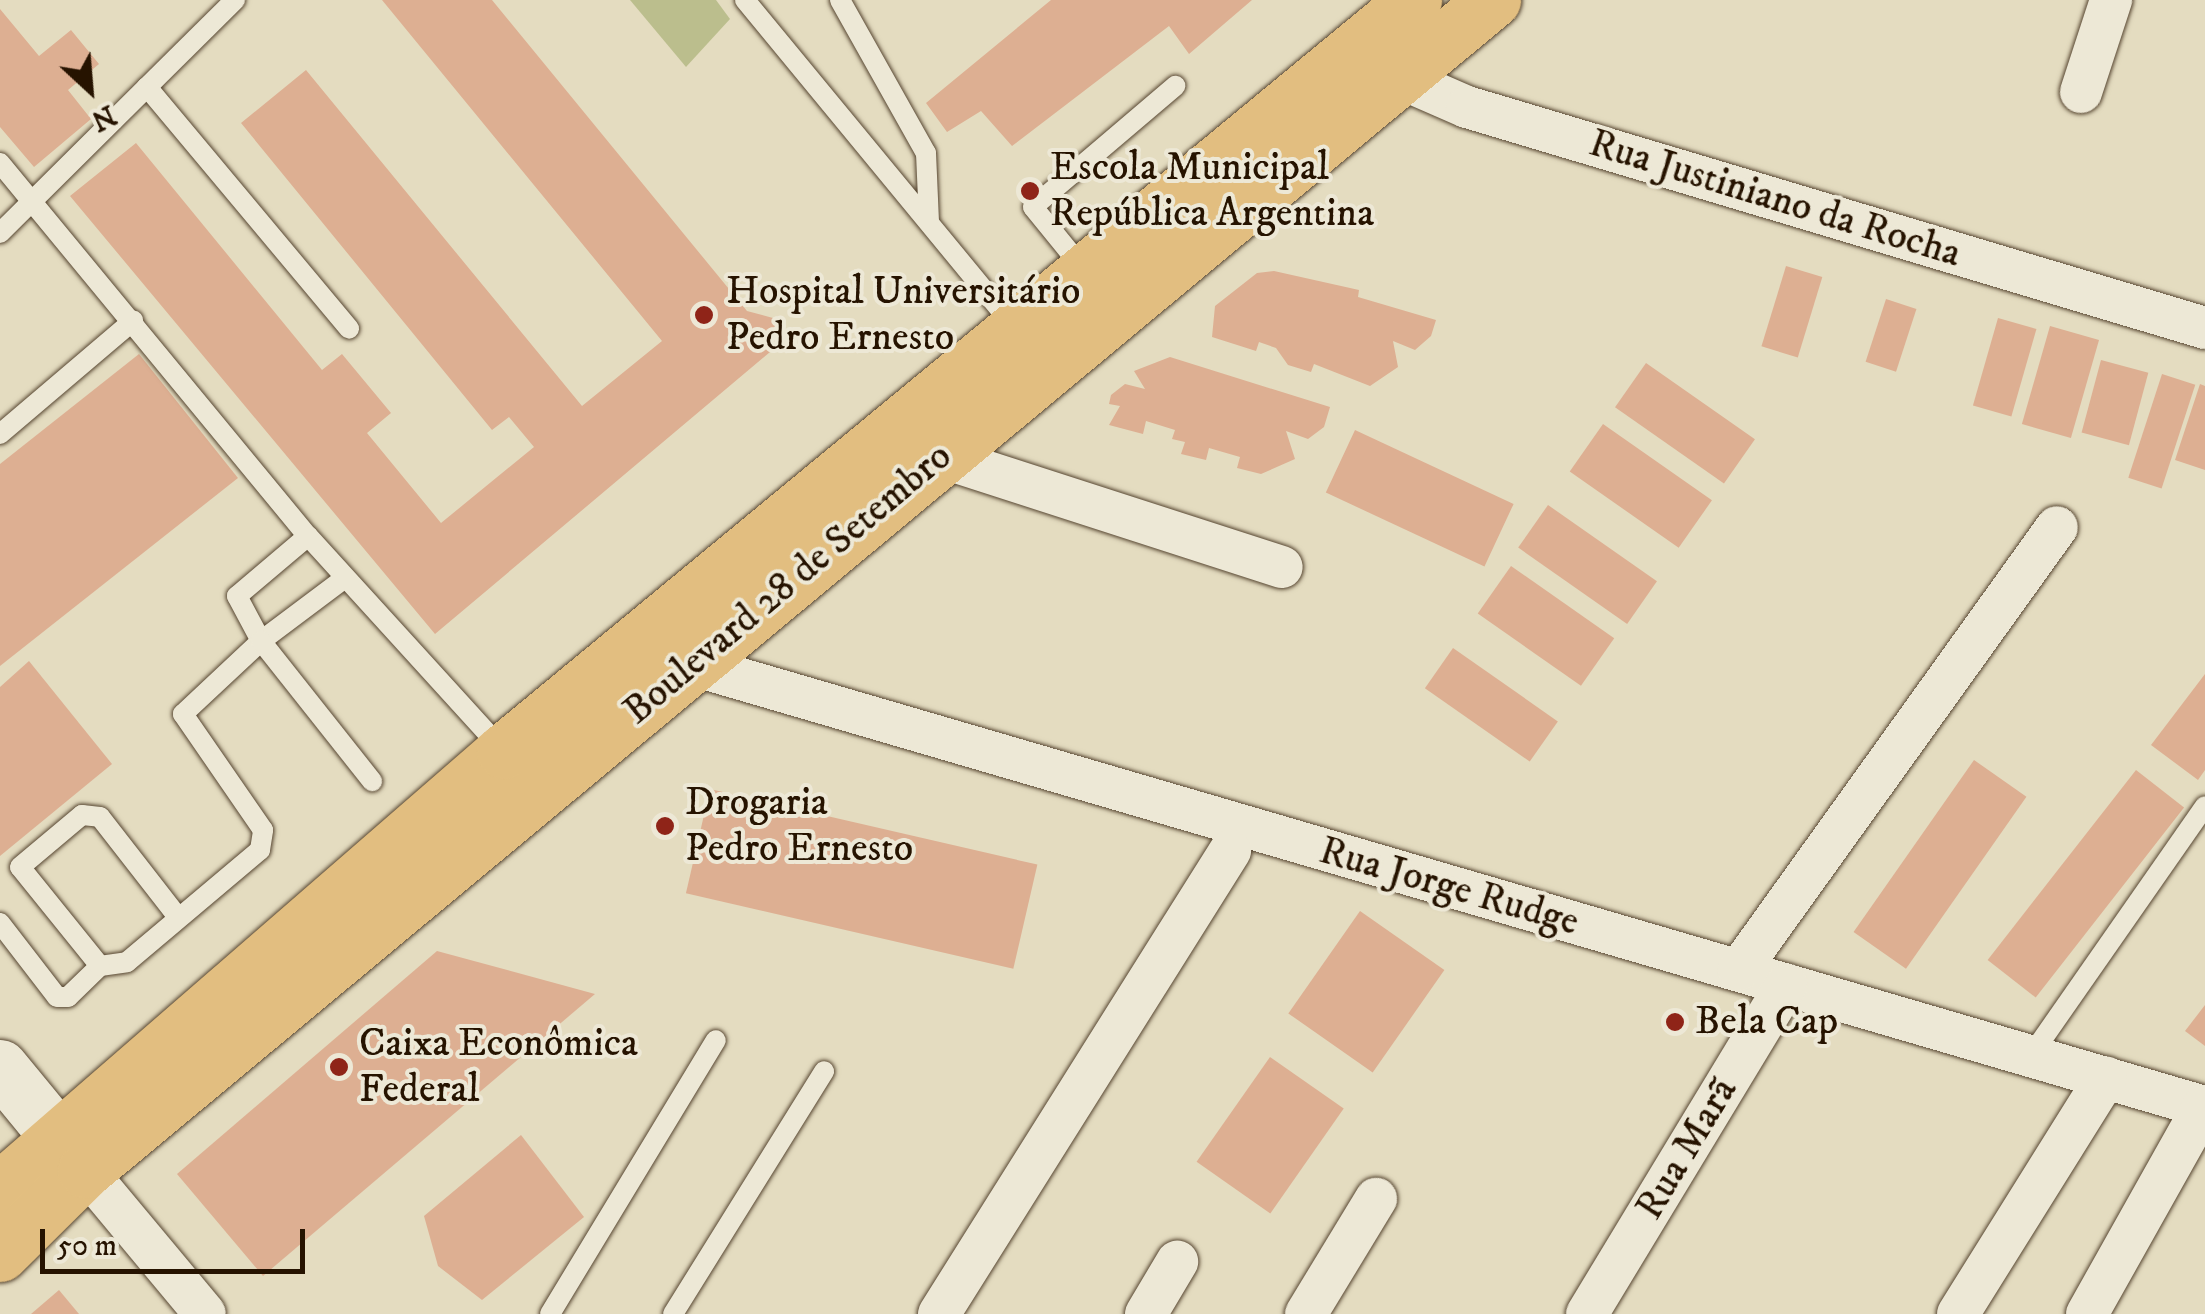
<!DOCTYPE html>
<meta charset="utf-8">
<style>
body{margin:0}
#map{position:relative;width:2205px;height:1314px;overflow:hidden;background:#e4dcc0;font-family:"IM FELL DW Pica",serif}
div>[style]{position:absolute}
.green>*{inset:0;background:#bbbe8d}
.building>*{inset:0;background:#ddaf92;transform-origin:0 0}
.roads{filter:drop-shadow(0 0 2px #564530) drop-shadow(0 0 2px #564530)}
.lane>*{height:20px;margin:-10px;padding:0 10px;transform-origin:10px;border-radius:10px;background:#ede8d6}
.street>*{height:42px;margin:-21px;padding:0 21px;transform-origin:21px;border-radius:21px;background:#ede8d6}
.secondary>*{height:55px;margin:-27.5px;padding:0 27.5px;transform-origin:27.5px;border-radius:27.5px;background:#ede8d6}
.primary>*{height:55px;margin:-27.5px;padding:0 27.5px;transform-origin:27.5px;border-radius:27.5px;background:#e2be80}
.dots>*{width:28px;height:28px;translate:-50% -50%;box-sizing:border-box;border:5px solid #ede8d6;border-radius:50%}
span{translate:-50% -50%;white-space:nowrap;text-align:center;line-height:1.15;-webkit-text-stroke:8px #ede8d6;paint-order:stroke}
.poi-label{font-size:40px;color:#261300}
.left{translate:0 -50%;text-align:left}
.street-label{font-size:40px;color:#261300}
.north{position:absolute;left:40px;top:40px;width:100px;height:100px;-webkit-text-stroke:8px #ede8d6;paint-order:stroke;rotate:154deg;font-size:28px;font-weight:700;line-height:40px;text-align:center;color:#261300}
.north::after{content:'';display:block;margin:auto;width:35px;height:45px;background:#261300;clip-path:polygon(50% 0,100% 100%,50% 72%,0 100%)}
.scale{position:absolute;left:40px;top:1229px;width:265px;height:45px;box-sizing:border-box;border:5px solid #261300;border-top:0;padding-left:12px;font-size:30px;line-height:35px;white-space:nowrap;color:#261300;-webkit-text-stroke:8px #ede8d6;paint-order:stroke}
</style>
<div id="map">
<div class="green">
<div style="clip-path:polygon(630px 0,716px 0,730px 19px,686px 67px)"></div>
</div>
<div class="building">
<div style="clip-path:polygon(382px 0,492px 0,747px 311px,773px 318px,779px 331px,776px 347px,435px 634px,70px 196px,136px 143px,322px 370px,342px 354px,391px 413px,367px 433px,441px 523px,534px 447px,509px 417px,492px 430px,241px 123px,306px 70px,582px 406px,662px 341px)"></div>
<div style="clip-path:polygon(1051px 0,1252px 0,1189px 54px,1169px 26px,1012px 146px,981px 111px,947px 132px,926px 103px)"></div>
<div style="clip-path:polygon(0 9px,39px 56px,71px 30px,99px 64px,68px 90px,91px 119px,34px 167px,0 127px)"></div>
<div style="left:1786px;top:266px;width:38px;height:84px;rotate:17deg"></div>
<div style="clip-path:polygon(1274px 271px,1359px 290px,1358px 297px,1436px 320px,1431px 336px,1415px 350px,1393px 341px,1398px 367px,1370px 386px,1314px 364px,1311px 372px,1288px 365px,1276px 348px,1259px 342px,1256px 351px,1212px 337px,1215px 306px,1257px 273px)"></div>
<div style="left:1886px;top:299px;width:32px;height:66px;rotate:18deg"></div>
<div style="left:1998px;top:318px;width:40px;height:91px;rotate:16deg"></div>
<div style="left:2050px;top:326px;width:51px;height:102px;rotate:16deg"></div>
<div style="clip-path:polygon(139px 354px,238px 478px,0 666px,0 464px)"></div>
<div style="clip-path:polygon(1170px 357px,1330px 407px,1324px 427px,1308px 439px,1286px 431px,1295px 459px,1261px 474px,1237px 468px,1240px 457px,1209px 448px,1206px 460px,1181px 454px,1185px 442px,1172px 439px,1175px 430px,1146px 421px,1143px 434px,1109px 425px,1120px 406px,1109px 404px,1111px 395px,1125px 384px,1145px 389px,1134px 371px)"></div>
<div style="left:2101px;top:360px;width:49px;height:75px;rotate:15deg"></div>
<div style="left:1646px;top:363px;width:133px;height:54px;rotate:35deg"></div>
<div style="left:2162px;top:374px;width:35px;height:109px;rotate:18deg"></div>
<div style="clip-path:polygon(2200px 384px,2205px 386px,2205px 470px,2175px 460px)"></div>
<div style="left:1603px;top:424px;width:133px;height:58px;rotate:35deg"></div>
<div style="left:1355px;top:430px;width:175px;height:69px;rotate:25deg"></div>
<div style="left:1548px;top:505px;width:133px;height:52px;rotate:35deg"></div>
<div style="left:1511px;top:566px;width:126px;height:58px;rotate:35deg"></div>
<div style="left:1453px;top:648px;width:128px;height:49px;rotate:35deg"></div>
<div style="clip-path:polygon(29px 661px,112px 764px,0 856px,0 687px)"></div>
<div style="clip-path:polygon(2205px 674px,2205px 770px,2198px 780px,2151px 745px)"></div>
<div style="left:1974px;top:760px;width:64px;height:210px;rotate:35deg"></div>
<div style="left:2136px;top:770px;width:61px;height:241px;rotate:38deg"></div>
<div style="left:710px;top:789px;width:336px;height:107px;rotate:13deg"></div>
<div style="left:1360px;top:911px;width:103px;height:125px;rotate:35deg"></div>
<div style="clip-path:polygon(437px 951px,595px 994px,263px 1276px,177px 1174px)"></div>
<div style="clip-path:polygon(2205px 1005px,2205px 1046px,2185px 1031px)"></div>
<div style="left:1270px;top:1057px;width:90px;height:128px;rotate:35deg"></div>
<div style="clip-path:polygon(521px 1135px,584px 1217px,482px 1300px,438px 1266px,424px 1216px)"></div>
<div style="clip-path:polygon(59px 1290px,79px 1314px,31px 1314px)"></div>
</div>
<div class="roads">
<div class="lane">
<div style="left:745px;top:0;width:423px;rotate:50.5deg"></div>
<div style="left:840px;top:0;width:176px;rotate:60.7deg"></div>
<div style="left:926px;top:153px;width:68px;rotate:87.5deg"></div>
<div style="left:147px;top:87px;width:124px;rotate:-44.7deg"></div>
<div style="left:0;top:163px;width:484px;rotate:50.5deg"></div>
<div style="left:308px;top:536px;width:290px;rotate:47.7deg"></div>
<div style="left:0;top:233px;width:207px;rotate:-44.8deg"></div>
<div style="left:147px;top:87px;width:315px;rotate:50.1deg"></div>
<div style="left:1085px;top:271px;width:82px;rotate:-129.1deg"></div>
<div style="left:1033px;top:207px;width:187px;rotate:-40.4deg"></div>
<div style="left:0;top:434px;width:175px;rotate:-40.4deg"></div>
<div style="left:308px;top:536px;width:93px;rotate:139.8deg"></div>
<div style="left:237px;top:596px;width:51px;rotate:61.9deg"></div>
<div style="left:261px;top:641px;width:105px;rotate:-36.9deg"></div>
<div style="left:0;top:923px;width:93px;rotate:52.4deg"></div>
<div style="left:57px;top:997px;width:11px"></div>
<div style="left:68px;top:997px;width:45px;rotate:-44.1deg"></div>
<div style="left:100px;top:966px;width:27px;rotate:-8deg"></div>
<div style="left:127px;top:962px;width:174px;rotate:-40.1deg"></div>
<div style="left:260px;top:850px;width:20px;rotate:-81deg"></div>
<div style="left:263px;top:830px;width:141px;rotate:-124.6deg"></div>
<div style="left:183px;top:714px;width:107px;rotate:-43.1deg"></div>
<div style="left:261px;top:641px;width:179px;rotate:51.6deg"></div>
<div style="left:100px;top:966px;width:127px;rotate:-128.9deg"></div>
<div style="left:20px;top:867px;width:81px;rotate:-40deg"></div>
<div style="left:82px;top:815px;width:18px;rotate:6deg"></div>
<div style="left:100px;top:817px;width:125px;rotate:52.1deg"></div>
<div style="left:2032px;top:1054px;width:302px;rotate:-55.1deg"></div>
<div style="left:550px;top:1314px;width:320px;rotate:-58.8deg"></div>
<div style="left:673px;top:1314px;width:286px;rotate:-58.1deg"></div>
</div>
<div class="street">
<div style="left:1387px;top:56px;width:24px;rotate:62deg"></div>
<div style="left:1398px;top:77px;width:75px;rotate:23.5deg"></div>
<div style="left:1467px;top:107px;width:770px;rotate:16.67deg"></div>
<div style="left:2081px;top:92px;width:97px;rotate:-71.9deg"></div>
<div style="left:923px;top:441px;width:24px;rotate:42deg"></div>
<div style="left:941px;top:457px;width:358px;rotate:17.9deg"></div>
<div style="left:693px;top:665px;width:1575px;rotate:16.3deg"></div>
<div style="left:1739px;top:970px;width:545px;rotate:-54.33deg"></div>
<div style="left:85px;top:1170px;width:187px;rotate:50.2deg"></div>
<div style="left:939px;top:1314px;width:547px;rotate:-57.85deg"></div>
<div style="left:1146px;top:1314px;width:61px;rotate:-59.2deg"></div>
<div style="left:1306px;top:1314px;width:135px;rotate:-58.7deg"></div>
<div style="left:1587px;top:1314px;width:385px;rotate:-58.8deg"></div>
<div style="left:1958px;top:1314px;width:279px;rotate:-58deg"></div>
<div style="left:2087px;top:1314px;width:237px;rotate:-60.7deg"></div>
</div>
<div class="secondary">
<div style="left:0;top:1067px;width:134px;rotate:50.5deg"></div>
</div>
<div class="primary">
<div style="left:0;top:1189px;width:668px;rotate:-40.99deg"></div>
<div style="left:504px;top:751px;width:1180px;rotate:-39.53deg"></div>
<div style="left:0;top:1254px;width:120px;rotate:-44.7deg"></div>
<div style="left:85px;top:1170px;width:1831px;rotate:-39.73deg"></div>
</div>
</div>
<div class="dots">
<div style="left:1030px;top:191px;background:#8f2418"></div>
<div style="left:704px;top:315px;background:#8f2418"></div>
<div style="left:665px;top:826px;background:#8f2418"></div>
<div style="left:1675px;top:1022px;background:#8f2418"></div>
<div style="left:339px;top:1067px;background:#8f2418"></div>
</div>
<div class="poi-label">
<span class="left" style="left:1050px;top:191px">Escola Municipal<br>República Argentina</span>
<span class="left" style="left:726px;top:315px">Hospital Universitário<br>Pedro Ernesto</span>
<span class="left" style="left:685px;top:826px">Drogaria<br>Pedro Ernesto</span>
<span class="left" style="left:1695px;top:1022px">Bela Cap</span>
<span class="left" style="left:359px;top:1067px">Caixa Econômica<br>Federal</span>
</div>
<div class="street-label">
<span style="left:1775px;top:199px;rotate:17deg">Rua Justiniano da Rocha</span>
<span style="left:788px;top:584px;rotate:-40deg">Boulevard 28 de Setembro</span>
<span style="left:1449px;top:887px;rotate:16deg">Rua Jorge Rudge</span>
<span style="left:1687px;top:1149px;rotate:-59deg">Rua Marã</span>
</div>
<div class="north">N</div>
<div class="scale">50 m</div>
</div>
